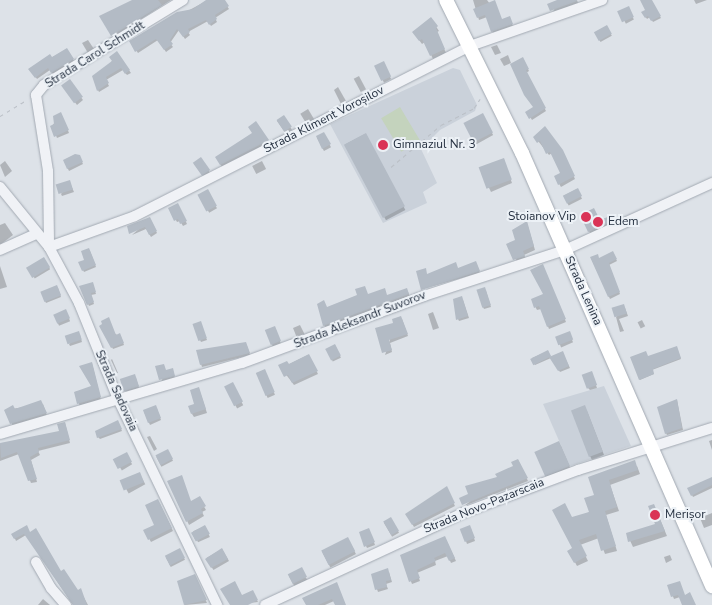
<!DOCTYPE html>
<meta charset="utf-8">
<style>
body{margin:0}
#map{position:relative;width:712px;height:605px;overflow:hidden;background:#dde2e8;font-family:"Nunito Sans",sans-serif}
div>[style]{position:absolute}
.built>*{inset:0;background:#cad1da}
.green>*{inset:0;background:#c4d3bd;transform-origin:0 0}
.shadow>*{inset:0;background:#0003;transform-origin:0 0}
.building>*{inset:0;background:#b3bbc5;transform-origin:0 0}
.path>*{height:1px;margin-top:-0.5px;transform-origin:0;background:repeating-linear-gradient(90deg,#bbc0c7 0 4px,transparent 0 8px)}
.roads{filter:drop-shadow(0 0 1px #a2a9b2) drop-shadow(0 0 1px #a2a9b2)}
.street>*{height:10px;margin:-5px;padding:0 5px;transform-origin:5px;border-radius:5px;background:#f0f2f6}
.secondary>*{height:14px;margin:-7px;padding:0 7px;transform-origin:7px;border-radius:7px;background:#fff}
.dots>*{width:14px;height:14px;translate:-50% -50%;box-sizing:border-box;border:2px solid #ecf1f6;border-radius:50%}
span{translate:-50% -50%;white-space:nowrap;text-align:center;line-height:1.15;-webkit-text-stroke:4px #ecf1f6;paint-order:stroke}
.street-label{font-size:12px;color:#253040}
.poi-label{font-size:12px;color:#253040}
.left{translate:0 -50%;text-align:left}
.right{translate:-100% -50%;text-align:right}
</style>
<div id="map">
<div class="built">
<div style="clip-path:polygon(453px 68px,460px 70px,477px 105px,475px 111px,440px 130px,421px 149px,437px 183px,423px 192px,427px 203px,383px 223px,330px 124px)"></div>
<div style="clip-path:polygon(604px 386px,631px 446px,570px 466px,543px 404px)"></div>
</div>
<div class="green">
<div style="left:400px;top:107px;width:39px;height:22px;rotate:59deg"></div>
</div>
<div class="shadow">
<div style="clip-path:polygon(134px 0,171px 0,113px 37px,101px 17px)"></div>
<div style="clip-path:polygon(208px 0,223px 0,229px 9px,215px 18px,217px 22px,211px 26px,208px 21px,188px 32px,190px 35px,185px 39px,179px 30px,170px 43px,173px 47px,166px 52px,158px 40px,138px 53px,130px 42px)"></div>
<div style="clip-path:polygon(473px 0,487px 0,502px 20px,510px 20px,513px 26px,493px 33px,487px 17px,479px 20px)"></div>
<div style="clip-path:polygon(560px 0,577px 0,578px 3px,552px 13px)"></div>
<div style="clip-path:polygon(641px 0,650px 0,661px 18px,653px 22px,650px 17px,647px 19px,643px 13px,647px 11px)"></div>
<div style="clip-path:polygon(694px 0,707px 0,696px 4px)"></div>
<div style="left:628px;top:8px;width:13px;height:9px;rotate:63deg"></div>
<div style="clip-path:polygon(431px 19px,439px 31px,437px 32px,446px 53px,433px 59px,425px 42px,422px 44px,416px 36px)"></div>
<div style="left:607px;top:27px;width:10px;height:13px;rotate:61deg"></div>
<div style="clip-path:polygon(88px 40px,94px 49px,88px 53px,82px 43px)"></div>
<div style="clip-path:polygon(497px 45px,501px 53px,495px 55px,491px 47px)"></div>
<div style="clip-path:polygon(66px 50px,74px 61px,53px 74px,50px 70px,37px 79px,30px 69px)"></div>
<div style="clip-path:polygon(117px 53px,131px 73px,127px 75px,123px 70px,106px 80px,109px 86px,99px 92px,96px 86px)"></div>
<div style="clip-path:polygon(508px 55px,511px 63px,504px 66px,500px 59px)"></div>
<div style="clip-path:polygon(523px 59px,529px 71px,526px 73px,546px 111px,532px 120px,527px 112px,535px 107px,512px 64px)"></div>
<div style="left:383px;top:63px;width:18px;height:8px;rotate:63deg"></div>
<div style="left:359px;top:76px;width:15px;height:6px;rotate:62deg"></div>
<div style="clip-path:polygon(69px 81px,83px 100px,77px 105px,64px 88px)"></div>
<div style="clip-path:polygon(338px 87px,346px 101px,341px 104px,334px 90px)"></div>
<div style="left:308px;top:109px;width:12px;height:9px;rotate:59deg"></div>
<div style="clip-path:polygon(61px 114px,69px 133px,57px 138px,52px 126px)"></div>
<div style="left:482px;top:115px;width:23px;height:19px;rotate:61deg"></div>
<div style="clip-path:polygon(284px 116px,292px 130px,286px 134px,277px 121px)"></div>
<div style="clip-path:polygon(256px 123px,269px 143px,222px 167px,217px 158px,254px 134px)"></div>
<div style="left:324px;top:134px;width:15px;height:8px;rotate:62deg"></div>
<div style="left:365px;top:134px;width:86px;height:22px;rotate:62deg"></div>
<div style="clip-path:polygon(535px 137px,563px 154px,575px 179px,561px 187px,555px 177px,562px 173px,552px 153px,549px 155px)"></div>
<div style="clip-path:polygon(79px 156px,83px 164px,69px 171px,64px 161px)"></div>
<div style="clip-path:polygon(201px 159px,210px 173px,203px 176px,194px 164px)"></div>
<div style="clip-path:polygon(5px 161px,12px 171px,5px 177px,0 165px)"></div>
<div style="left:262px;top:161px;width:9px;height:11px;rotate:63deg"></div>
<div style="clip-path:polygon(504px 162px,512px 183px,491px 192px,480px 169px)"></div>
<div style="clip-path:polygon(70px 183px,74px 192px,62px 196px,61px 194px)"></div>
<div style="left:577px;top:189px;width:11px;height:15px;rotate:63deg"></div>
<div style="left:207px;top:191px;width:20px;height:9px;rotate:60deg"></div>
<div style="clip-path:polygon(178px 205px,187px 224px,183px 226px,180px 221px,177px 222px,170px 209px)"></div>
<div style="clip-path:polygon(610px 217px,614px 225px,591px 235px,589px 231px)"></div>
<div style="clip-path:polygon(150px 219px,157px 233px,151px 237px,146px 229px,132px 235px)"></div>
<div style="clip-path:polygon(5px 223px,13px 235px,0 245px,0 225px)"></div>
<div style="clip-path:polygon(527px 223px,535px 250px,524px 255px,526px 259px,516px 262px,517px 241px)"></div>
<div style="clip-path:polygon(90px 251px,96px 267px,84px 272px,83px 270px)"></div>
<div style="clip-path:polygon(613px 253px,617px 261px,609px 265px,620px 294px,610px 299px,591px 258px,599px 260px)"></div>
<div style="left:44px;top:259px;width:12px;height:18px;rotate:59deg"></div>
<div style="clip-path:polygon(477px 265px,480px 273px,422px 289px,427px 276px)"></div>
<div style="clip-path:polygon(0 266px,7px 287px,0 289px)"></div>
<div style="clip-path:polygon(544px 269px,566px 322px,549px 329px,541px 309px,537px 310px,532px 300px,544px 295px)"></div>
<div style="clip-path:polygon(93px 285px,96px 294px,91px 295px,94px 304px,89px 306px,81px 287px)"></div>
<div style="clip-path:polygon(58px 288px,61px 297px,46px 303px,45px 301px)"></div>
<div style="clip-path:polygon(486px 291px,491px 307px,484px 309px,483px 307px)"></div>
<div style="clip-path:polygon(408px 292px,410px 297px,326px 328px,324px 325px,327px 309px,368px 295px,387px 296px)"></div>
<div style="clip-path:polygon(463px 300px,469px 318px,459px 321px,458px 319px)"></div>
<div style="clip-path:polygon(625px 308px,628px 316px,619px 319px,624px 331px,620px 332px,616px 317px)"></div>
<div style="left:66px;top:311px;width:11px;height:12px;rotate:68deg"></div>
<div style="clip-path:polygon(433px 312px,439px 328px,433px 330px,428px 314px)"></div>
<div style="clip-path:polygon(402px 319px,408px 336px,390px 343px,392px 352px,385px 355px,395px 324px)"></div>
<div style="left:642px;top:320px;width:7px;height:5px;rotate:63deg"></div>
<div style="clip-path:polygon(201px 325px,207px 340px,201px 342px,200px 340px)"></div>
<div style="clip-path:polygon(300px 325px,305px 335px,297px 338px,293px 328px)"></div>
<div style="clip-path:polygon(101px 326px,121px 337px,124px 345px,113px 349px)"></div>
<div style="clip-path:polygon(276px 330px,281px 344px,273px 347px,272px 345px)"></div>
<div style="left:569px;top:333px;width:10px;height:13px;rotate:66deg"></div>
<div style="clip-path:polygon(80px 335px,82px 342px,70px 346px,69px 344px)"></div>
<div style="left:335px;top:345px;width:14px;height:9px;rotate:65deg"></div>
<div style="clip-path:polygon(247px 346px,250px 355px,202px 367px,197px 351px)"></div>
<div style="clip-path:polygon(676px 347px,681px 359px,652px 370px,654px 374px,640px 380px,632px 357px,648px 358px)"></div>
<div style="clip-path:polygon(548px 351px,551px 358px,562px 352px,570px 368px,560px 372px,551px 358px,535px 365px,532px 358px)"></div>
<div style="clip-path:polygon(308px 355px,318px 374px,294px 385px,281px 368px)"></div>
<div style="clip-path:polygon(112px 359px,118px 373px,117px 373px,111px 360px)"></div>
<div style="clip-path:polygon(92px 363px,101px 400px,80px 407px,75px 392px,93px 387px)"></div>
<div style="left:264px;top:370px;width:27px;height:8px;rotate:66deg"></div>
<div style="clip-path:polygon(166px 371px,173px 371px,175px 378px,161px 382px)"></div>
<div style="clip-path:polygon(592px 375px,597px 388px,590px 390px,588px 388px)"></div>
<div style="clip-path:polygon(136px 378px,139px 388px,126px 392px,125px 390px)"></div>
<div style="left:232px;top:384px;width:24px;height:7px;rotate:62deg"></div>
<div style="clip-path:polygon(199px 389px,207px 413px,194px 417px,192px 414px)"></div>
<div style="clip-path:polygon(677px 400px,683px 430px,667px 435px,666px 433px)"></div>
<div style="clip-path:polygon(43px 404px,47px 416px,13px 426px,5px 410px)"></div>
<div style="clip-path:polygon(157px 409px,161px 420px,150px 425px,144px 412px)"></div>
<div style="clip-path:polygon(587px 411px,604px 455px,592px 460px,590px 456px)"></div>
<div style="clip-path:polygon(65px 423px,70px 443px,38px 451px,40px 455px,31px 460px,37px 482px,31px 483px,19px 454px,0 461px,0 444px,60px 432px)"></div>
<div style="clip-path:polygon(119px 424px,122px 431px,100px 439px,98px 437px)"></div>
<div style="clip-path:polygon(150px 436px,157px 449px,154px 451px,147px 437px)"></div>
<div style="clip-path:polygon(712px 440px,712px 450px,709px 441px)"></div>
<div style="clip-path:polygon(561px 446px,571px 470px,547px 478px,536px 452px)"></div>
<div style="left:168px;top:451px;width:11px;height:13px;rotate:63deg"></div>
<div style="left:126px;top:454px;width:12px;height:12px;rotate:59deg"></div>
<div style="clip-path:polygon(518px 460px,528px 481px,464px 506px,514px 467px)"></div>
<div style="clip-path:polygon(637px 466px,640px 474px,610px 485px,619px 511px,606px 515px,617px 551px,605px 554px,599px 538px,580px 545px,588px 561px,577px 566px,569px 551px,574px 549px,572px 519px,590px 512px,596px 496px,589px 478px)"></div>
<div style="left:139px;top:473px;width:13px;height:19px;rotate:61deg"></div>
<div style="clip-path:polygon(712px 481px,712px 488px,693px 497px,689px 489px)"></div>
<div style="clip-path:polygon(169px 482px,191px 503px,199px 498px,206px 510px,202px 512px,204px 516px,189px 525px)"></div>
<div style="clip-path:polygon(446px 488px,455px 506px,414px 527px,407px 514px)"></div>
<div style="clip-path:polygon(160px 504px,173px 531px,151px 542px,145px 531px,155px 526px)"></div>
<div style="clip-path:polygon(654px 505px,667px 536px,633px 547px,627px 534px,656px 525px)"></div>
<div style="clip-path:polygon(712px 513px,712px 525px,704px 528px,700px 518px)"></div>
<div style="left:391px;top:519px;width:16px;height:8px;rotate:60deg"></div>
<div style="left:205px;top:526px;width:12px;height:13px;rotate:66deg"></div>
<div style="clip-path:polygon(471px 529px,475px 541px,467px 544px,462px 530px)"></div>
<div style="clip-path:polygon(370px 532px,375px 545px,367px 548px,366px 546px)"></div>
<div style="clip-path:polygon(30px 533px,77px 592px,80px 590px,88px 605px,73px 605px,26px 535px,16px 541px,13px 534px)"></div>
<div style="left:348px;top:539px;width:17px;height:29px;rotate:62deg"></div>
<div style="clip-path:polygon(446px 540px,456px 561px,451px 563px,448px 556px,435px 561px,436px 565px,417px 573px,420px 581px,412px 584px,401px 556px)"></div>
<div style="left:222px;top:549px;width:14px;height:18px;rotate:60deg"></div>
<div style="left:180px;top:550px;width:11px;height:16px;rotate:63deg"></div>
<div style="clip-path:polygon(670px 555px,672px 560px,666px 563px,664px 557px)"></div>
<div style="left:301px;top:569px;width:13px;height:14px;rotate:61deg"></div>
<div style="clip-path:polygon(389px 572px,392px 582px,386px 584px,388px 589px,378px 592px,372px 575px)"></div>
<div style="clip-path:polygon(194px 576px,207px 603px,185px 605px,178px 582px)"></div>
<div style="clip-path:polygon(336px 583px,345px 605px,336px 605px,334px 601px,325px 605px,307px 605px)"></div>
<div style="clip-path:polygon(669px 586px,685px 596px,695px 605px,684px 605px,680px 597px,674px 599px)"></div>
<div style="clip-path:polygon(252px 591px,258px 602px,231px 605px,241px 597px)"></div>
<div style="clip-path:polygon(43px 599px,50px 605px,38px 605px)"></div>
</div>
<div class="building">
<div style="clip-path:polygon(132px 0,158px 0,162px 5px,111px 36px,99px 16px)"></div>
<div style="clip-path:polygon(206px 0,225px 0,229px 6px,215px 15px,217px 19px,209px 25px,206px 20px,188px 29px,190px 32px,183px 37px,177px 29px,170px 40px,173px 44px,164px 50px,156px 39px,135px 52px,129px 41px,177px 12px,193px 9px)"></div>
<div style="clip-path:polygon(495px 0,502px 19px,510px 16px,513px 24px,491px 32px,485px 15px,477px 18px,473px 9px)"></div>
<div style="clip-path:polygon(557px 0,577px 0,577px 1px,550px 11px,547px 4px)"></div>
<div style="clip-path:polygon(640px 0,652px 0,661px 16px,651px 21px,648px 16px,645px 18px,641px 12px,645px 10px)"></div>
<div style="left:629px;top:6px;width:12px;height:13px;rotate:66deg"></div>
<div style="clip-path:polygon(431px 17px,438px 26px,436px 28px,445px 49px,430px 56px,422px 39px,419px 41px,412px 32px)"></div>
<div style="left:607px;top:25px;width:10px;height:15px;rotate:61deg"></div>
<div style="clip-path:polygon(67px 48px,74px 59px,51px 73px,48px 68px,35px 78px,28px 69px,50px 54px,52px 57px)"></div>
<div style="clip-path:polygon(117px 51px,130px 70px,125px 74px,121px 68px,106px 77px,109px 83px,97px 91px,92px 76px,112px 61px,109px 57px)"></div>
<div style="clip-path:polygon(523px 57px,529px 69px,526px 70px,546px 108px,529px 119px,525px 112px,533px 107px,524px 95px,510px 64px)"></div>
<div style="left:384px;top:61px;width:17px;height:11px;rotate:65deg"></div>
<div style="left:70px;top:79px;width:22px;height:11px;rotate:54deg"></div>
<div style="clip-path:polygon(61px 112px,69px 130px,54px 137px,50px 126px,54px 124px,53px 116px)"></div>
<div style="left:483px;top:113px;width:22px;height:22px;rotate:63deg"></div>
<div style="left:284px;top:115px;width:14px;height:9px;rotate:56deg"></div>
<div style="clip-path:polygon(256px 121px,269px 140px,220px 165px,215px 157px,252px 133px,248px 127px)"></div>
<div style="clip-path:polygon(545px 126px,563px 150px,575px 176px,558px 185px,554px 176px,560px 173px,550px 152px,546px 154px,540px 141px,537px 143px,533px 137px)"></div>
<div style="clip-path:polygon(324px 132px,331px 144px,322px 149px,316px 136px)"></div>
<div style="left:366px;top:133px;width:83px;height:25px;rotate:62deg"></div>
<div style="clip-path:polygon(75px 154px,80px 155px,83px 162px,67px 169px,63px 160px)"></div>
<div style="left:201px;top:157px;width:16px;height:10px;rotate:55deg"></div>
<div style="left:504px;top:158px;width:23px;height:27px;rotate:70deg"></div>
<div style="left:70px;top:180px;width:10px;height:15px;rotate:73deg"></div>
<div style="left:578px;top:188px;width:9px;height:17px;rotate:63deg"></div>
<div style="left:208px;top:189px;width:19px;height:12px;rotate:62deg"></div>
<div style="clip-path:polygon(178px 203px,187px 221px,180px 224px,178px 219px,174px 221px,168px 208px)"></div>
<div style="clip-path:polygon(594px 208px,600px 220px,610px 216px,613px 221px,588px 232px,580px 215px)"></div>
<div style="clip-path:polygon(150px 217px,157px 231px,149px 235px,145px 227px,129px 234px,127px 226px)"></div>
<div style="clip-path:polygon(527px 221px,534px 246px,523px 251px,525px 256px,513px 260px,506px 244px,515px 240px,512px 230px)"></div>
<div style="clip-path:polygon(89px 248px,96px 265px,82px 271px,78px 262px,84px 260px,81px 251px)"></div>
<div style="clip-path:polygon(613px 251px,617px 259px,609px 263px,620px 292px,608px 297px,590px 257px,598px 254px,599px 258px)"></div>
<div style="left:44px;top:257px;width:12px;height:21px;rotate:59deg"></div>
<div style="clip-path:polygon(476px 261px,480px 271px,421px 290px,416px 271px,426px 268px,427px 274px,456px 262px,458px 268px)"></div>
<div style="clip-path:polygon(543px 264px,566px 319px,547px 327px,539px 306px,534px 308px,531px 299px,543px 294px,530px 270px)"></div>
<div style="clip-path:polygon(93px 282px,96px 292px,91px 293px,94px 302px,87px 305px,79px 286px)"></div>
<div style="left:57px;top:285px;width:11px;height:18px;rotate:68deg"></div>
<div style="clip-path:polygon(365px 286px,368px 294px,385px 288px,387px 295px,407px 288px,409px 294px,323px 326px,317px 304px,324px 300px,327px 307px,357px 295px,355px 289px)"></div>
<div style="left:485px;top:287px;width:19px;height:9px;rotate:72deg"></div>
<div style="clip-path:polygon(462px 296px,468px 316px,456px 320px,453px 299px)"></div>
<div style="left:624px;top:304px;width:10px;height:13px;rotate:73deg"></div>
<div style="left:66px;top:309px;width:10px;height:14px;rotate:66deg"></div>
<div style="clip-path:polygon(401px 316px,408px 334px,389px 340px,392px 350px,382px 353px,375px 328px,393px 323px,392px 319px)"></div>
<div style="clip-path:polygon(109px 317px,116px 335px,120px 333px,124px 343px,111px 348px,99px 326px,102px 324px,101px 321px)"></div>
<div style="left:201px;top:321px;width:18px;height:9px;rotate:71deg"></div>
<div style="left:275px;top:326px;width:16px;height:11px;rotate:68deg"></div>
<div style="left:79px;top:331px;width:9px;height:15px;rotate:72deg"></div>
<div style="left:570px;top:331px;width:9px;height:16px;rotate:69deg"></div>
<div style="clip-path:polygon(246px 342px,250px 353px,200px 365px,196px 350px)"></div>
<div style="left:335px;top:344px;width:13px;height:11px;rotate:63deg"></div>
<div style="clip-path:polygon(677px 346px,681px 358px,653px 369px,654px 374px,639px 380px,630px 357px,646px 351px,648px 356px)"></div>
<div style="left:548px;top:350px;width:7px;height:20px;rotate:63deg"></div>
<div style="clip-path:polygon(563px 351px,569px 366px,558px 371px,549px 357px)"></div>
<div style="clip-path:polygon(309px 354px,318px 371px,292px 383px,288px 375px,284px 377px,278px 365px,287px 361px,289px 364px)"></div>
<div style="clip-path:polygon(92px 362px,101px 397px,77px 404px,74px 392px,91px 386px,79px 366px)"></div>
<div style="clip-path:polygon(164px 364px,166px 370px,173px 368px,175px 376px,159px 380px,155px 366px)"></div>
<div style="left:265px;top:369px;width:25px;height:10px;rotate:67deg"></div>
<div style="left:592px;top:371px;width:15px;height:11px;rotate:70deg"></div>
<div style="left:135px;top:374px;width:13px;height:16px;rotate:72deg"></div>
<div style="left:233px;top:382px;width:22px;height:10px;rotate:63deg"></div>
<div style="clip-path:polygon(199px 387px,206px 409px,191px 414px,188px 406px,194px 404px,190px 390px)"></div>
<div style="clip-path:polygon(677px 399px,682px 428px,665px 434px,657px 407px)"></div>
<div style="clip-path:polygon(41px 400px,47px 413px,10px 424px,4px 410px,13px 405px,15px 409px)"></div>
<div style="left:156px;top:405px;width:14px;height:14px;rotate:69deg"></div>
<div style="left:585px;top:405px;width:50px;height:15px;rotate:69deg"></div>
<div style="clip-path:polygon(118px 420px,122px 429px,97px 438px,95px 431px)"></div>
<div style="clip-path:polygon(65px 422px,70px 440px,38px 448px,39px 452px,30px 457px,37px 479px,28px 481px,17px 452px,1px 458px,0 443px,59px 431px,57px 424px)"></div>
<div style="left:559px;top:441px;width:27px;height:27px;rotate:66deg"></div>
<div style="left:168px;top:449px;width:11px;height:14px;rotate:63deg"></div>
<div style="left:127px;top:452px;width:11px;height:16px;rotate:63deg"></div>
<div style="clip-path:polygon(518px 459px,528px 478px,462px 505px,459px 498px,468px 494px,465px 486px,497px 477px,495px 474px,513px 466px,511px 462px)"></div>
<div style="clip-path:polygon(635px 460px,638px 470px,609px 480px,617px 507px,605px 511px,616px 546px,601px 551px,596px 534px,579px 540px,587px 556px,574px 563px,567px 551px,572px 548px,552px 510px,565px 503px,572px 517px,589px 512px,584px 498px,594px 495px,588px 477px)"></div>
<div style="left:140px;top:472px;width:11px;height:22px;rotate:68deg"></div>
<div style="clip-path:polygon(182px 475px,191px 501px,200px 496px,206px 506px,201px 509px,203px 513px,186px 522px,167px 481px)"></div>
<div style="clip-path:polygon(712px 477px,712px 485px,691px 496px,687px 488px)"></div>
<div style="clip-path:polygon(447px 486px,455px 503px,412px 525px,405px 514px)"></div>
<div style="clip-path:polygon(158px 499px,172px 528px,148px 540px,143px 530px,154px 525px,145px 505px)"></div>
<div style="clip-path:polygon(654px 504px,665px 531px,628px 542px,626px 533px,655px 524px,648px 506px)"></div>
<div style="left:391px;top:517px;width:16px;height:9px;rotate:60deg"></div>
<div style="clip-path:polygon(27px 525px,30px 532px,36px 528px,61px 571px,64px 569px,78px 590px,81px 588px,87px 605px,73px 605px,24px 534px,14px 539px,11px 534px)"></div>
<div style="left:205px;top:525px;width:10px;height:16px;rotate:61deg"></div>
<div style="left:470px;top:525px;width:14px;height:11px;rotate:69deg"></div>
<div style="clip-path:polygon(369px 528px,375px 542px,364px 547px,359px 532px)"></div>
<div style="clip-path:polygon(445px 536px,455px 558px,449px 561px,445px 553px,434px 558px,436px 561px,417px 570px,420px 578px,409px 582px,400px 555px)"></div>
<div style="left:348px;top:537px;width:16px;height:30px;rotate:63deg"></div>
<div style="left:180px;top:548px;width:11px;height:17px;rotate:63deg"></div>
<div style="clip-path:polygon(222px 548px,228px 559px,211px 568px,205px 559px)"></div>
<div style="left:302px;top:567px;width:11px;height:16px;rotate:63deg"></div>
<div style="clip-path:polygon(388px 568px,391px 580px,386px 581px,387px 587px,375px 590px,371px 574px)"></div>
<div style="clip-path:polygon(195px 574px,207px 600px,184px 605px,177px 581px)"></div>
<div style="clip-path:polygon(235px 581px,242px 595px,253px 590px,258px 600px,248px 605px,230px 605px,220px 589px)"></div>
<div style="clip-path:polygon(680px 581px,685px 595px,690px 592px,696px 605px,682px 605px,678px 595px,671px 597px,667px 585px)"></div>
<div style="clip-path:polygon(337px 582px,346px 605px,335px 605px,332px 599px,318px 605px,306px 605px,302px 598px)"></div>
</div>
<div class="path">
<div style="left:0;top:116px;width:31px;rotate:-31deg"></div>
<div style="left:391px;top:167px;width:65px;rotate:-40deg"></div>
<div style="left:441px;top:125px;width:37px;rotate:-27deg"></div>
<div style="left:474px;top:108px;width:11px;rotate:-56deg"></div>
</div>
<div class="roads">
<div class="street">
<div style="left:183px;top:0;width:163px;rotate:148.6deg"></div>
<div style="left:44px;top:85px;width:13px;rotate:129deg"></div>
<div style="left:36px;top:95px;width:77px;rotate:81deg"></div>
<div style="left:48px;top:171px;width:76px;rotate:89.2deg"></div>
<div style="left:49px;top:247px;width:91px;rotate:-19.8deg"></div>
<div style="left:135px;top:216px;width:376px;rotate:-26.9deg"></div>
<div style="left:470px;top:46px;width:140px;rotate:-19.2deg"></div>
<div style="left:0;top:187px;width:77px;rotate:50.8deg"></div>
<div style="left:49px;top:247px;width:64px;rotate:61.8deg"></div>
<div style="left:79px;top:303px;width:104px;rotate:67.9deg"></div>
<div style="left:118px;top:399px;width:229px;rotate:64.3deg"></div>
<div style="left:0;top:250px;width:39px;rotate:-24deg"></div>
<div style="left:0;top:434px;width:252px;rotate:-16.4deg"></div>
<div style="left:242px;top:363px;width:194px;rotate:-20.2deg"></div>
<div style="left:424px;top:296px;width:148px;rotate:-18.1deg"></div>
<div style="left:565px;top:250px;width:162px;rotate:-24.5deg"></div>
<div style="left:36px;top:562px;width:30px;rotate:60deg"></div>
<div style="left:51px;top:588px;width:23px;rotate:49deg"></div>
<div style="left:265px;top:605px;width:218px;rotate:-24.9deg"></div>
<div style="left:463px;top:513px;width:123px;rotate:-20.5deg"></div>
<div style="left:578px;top:470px;width:140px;rotate:-17.4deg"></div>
</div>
<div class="secondary">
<div style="left:446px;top:0;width:171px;rotate:63.6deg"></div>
<div style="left:522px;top:153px;width:473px;rotate:66.3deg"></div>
</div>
</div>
<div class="dots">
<div style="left:383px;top:145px;background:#da3457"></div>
<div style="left:586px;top:217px;background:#da3457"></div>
<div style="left:598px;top:222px;background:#da3457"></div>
<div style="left:655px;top:515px;background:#da3457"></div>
</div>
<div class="street-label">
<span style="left:95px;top:55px;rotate:-32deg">Strada Carol Schmidt</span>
<span style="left:324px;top:120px;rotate:-27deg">Strada Kliment Voroșilov</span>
<span style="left:583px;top:291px;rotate:66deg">Strada Lenina</span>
<span style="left:360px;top:320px;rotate:-21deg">Strada Aleksandr Suvorov</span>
<span style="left:116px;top:391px;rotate:66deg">Strada Sadovaia</span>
<span style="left:484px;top:506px;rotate:-22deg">Strada Novo-Pazarscaia</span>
</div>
<div class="poi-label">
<span class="left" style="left:393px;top:145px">Gimnaziul Nr. 3</span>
<span class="right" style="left:576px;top:217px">Stoianov Vip</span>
<span class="left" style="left:608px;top:222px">Edem</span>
<span class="left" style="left:665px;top:515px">Merișor</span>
</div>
</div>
